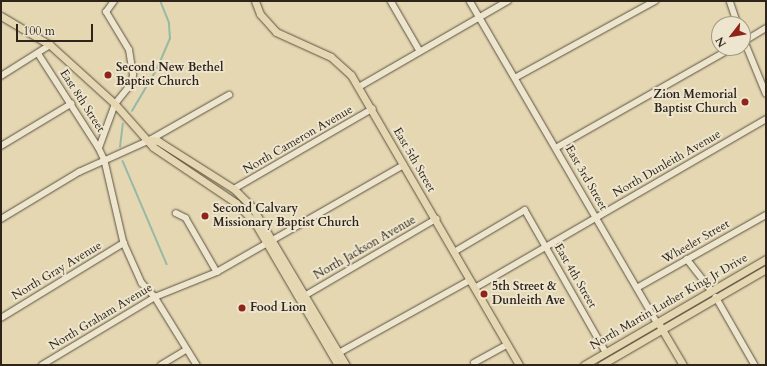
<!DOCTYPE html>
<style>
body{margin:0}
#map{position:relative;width:767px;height:366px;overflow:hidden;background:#e4d7b2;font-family:Cardo,serif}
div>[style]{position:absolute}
.stream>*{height:1.5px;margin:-0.75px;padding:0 0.75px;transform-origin:0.75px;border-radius:0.75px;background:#97baa6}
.roads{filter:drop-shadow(0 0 1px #5c5140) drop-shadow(0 0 1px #5c5140)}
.minor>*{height:5.5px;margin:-2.75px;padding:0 2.75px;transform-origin:2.75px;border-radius:2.75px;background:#ede5cd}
.major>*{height:7px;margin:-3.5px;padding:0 3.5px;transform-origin:3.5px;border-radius:3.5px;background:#e4d7b2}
.dots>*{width:11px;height:11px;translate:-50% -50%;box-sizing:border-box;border:2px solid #ede5cd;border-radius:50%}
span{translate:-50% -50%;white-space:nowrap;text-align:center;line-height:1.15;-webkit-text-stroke:4px #ede5cd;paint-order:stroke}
.poi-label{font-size:12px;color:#2f241a;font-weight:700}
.left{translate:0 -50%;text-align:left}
.right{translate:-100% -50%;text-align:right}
.street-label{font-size:12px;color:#2f241a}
.frame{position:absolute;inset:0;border:2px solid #2f241a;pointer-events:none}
.north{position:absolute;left:711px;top:16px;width:40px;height:40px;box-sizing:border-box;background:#ede5cd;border:1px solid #a19885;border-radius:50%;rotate:239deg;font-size:11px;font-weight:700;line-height:16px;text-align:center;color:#2f241a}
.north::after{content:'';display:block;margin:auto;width:14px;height:18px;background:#8f2418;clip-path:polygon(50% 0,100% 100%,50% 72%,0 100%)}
.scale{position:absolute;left:16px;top:24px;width:77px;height:18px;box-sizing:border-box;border:2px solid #2f241a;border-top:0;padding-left:5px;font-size:12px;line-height:14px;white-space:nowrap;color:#2f241a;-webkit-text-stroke:3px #ede5cd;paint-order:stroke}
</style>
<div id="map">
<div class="stream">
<div style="left:132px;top:111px;width:49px;rotate:-59.2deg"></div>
<div style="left:157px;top:69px;width:33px;rotate:-67deg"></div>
<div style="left:170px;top:39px;width:16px;rotate:-94deg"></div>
<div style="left:169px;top:23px;width:24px;rotate:-112deg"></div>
<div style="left:120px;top:147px;width:23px;rotate:-83deg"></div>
<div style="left:123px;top:161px;width:112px;rotate:66.9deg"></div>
</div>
<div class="roads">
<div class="minor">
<div style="left:391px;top:1px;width:58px;rotate:59.9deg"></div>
<div style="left:470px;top:1px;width:371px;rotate:59.8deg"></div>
<div style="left:730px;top:1px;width:24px;rotate:71deg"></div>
<div style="left:743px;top:37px;width:61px;rotate:67.7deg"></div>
<div style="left:743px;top:42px;width:27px;rotate:-31deg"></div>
<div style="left:38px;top:53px;width:113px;rotate:57.3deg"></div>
<div style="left:99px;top:148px;width:14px;rotate:65deg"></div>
<div style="left:105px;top:161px;width:84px;rotate:77deg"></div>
<div style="left:124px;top:243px;width:44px;rotate:65.8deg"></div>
<div style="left:142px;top:283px;width:19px;rotate:47deg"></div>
<div style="left:155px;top:297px;width:80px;rotate:58.3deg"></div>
<div style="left:1px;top:76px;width:58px;rotate:-32.3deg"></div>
<div style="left:515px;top:78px;width:160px;rotate:-28.8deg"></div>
<div style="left:359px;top:87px;width:172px;rotate:-30deg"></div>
<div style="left:1px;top:146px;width:82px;rotate:-31deg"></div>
<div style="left:99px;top:148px;width:47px;rotate:-70deg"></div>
<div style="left:115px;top:104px;width:26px;rotate:-51deg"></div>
<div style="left:131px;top:84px;width:9px;rotate:-77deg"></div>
<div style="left:133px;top:75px;width:25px;rotate:-99deg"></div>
<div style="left:129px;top:50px;width:44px;rotate:-121.2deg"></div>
<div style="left:106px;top:12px;width:14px;rotate:-54deg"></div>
<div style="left:556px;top:148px;width:202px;rotate:-29.6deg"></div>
<div style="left:234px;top:189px;width:160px;rotate:-30.1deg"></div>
<div style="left:176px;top:213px;width:11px;rotate:27deg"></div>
<div style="left:186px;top:218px;width:62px;rotate:60.1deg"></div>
<div style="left:1px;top:219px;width:91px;rotate:-31.1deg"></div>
<div style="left:79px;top:172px;width:78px;rotate:-24.3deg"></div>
<div style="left:150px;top:140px;width:91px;rotate:-29.7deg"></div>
<div style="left:454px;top:252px;width:82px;rotate:-30.6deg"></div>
<div style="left:525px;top:210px;width:163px;rotate:60.3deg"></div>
<div style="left:687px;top:259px;width:39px;rotate:52deg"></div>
<div style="left:475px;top:288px;width:337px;rotate:-30.1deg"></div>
<div style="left:637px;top:288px;width:148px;rotate:-29.5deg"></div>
<div style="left:306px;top:295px;width:151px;rotate:-30.3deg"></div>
<div style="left:716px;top:297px;width:78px;rotate:60.2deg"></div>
<div style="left:1px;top:318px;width:144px;rotate:-31.4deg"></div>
<div style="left:339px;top:353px;width:150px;rotate:-29.1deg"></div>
<div style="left:474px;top:363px;width:38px;rotate:-29deg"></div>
<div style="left:42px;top:365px;width:132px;rotate:-31deg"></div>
<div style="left:155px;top:297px;width:67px;rotate:-22deg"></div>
<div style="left:217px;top:272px;width:215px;rotate:-29.8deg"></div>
<div style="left:161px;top:365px;width:29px;rotate:-31deg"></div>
</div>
<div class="major">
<div style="left:255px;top:1px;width:14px;rotate:69deg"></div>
<div style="left:260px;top:14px;width:24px;rotate:48deg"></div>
<div style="left:276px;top:32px;width:60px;rotate:24.4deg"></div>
<div style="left:331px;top:57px;width:27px;rotate:42deg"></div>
<div style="left:351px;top:75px;width:335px;rotate:59.9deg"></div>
<div style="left:1px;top:16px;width:57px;rotate:30.6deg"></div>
<div style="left:50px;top:45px;width:88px;rotate:42.2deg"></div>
<div style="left:115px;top:104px;width:57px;rotate:48.5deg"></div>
<div style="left:153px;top:147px;width:100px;rotate:34deg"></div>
<div style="left:236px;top:203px;width:28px;rotate:46deg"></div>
<div style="left:255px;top:223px;width:164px;rotate:59.7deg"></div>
<div style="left:150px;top:140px;width:8px;rotate:7deg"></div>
<div style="left:158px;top:141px;width:90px;rotate:32.3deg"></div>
<div style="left:234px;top:189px;width:25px;rotate:45deg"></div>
<div style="left:252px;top:207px;width:184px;rotate:59.3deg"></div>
<div style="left:660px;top:326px;width:45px;rotate:59.5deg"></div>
<div style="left:584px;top:365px;width:211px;rotate:-30.2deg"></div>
<div style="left:601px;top:365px;width:191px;rotate:-30.2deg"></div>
</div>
</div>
<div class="dots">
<div style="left:108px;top:75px;background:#8f2418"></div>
<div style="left:745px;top:102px;background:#8f2418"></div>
<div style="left:205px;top:216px;background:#8f2418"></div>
<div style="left:484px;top:294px;background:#8f2418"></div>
<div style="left:242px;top:308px;background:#8f2418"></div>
</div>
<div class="poi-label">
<span class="left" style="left:116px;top:75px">Second New Bethel<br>Baptist Church</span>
<span class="right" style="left:737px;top:102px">Zion Memorial<br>Baptist Church</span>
<span class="left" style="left:213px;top:216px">Second Calvary<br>Missionary Baptist Church</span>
<span class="left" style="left:492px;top:294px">5th Street &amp;<br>Dunleith Ave</span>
<span class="left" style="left:250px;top:308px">Food Lion</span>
</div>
<div class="street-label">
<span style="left:82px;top:101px;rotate:57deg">East 8th Street</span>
<span style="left:298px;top:140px;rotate:-30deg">North Cameron Avenue</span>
<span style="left:414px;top:160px;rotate:60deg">East 5th Street</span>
<span style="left:667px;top:164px;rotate:-30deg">North Dunleith Avenue</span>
<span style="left:586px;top:178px;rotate:60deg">East 3rd Street</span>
<span style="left:696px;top:242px;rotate:-30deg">Wheeler Street</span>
<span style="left:365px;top:248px;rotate:-30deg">North Jackson Avenue</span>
<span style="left:57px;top:271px;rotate:-31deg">North Gray Avenue</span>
<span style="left:575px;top:276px;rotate:60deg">East 4th Street</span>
<span style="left:669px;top:302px;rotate:-30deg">North Martin Luther King Jr Drive</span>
<span style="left:101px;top:317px;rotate:-31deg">North Graham Avenue</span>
</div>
<div class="frame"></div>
<div class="north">N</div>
<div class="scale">100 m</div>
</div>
